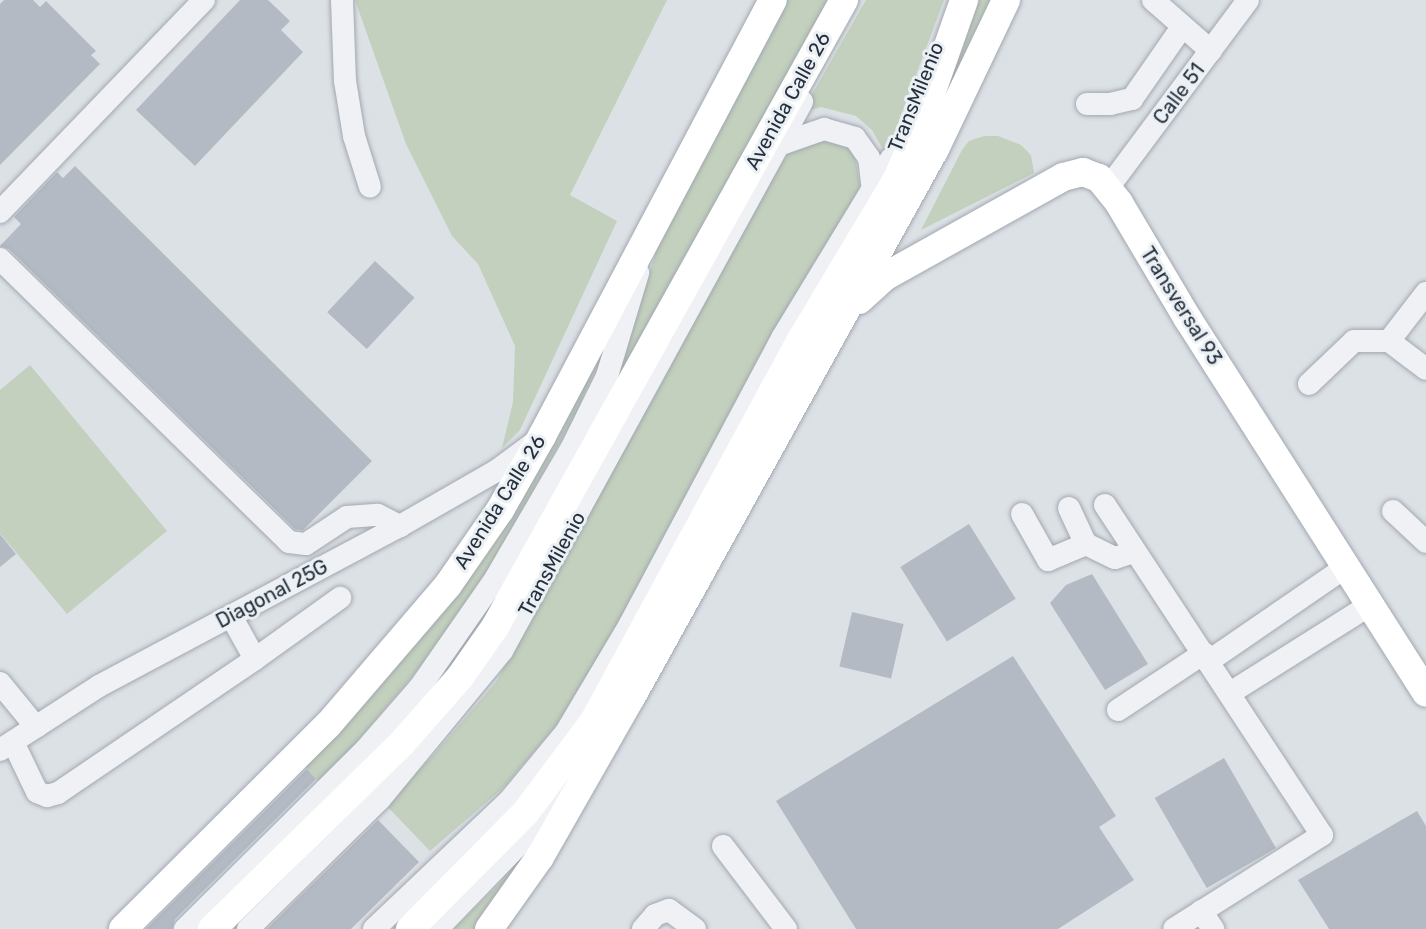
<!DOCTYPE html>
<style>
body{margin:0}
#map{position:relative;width:1426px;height:929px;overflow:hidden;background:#dce1e6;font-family:Rubik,sans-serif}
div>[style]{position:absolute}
.green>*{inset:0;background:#c3d0bd}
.building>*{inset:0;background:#b3bac3;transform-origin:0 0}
.roads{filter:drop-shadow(0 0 2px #a2a8b0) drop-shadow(0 0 2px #a2a8b0)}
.minor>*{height:22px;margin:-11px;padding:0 11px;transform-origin:11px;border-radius:11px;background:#eff1f5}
.major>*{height:28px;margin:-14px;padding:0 14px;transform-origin:14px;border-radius:14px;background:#fff}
span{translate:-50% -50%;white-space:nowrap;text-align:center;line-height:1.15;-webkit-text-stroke:6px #ebf0f4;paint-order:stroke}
.street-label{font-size:20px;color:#26303d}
</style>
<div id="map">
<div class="green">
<div style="clip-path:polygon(355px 0,667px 0,570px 195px,617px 221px,520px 430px,502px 448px,513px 402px,515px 346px,478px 264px,452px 236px,406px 144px)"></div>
<div style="clip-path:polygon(787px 0,831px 0,578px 457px,635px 321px,661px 236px)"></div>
<div style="clip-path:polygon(866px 0,944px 0,886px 155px,872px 130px,856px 116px,821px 107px,802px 112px)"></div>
<div style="clip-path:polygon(974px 0,993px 0,945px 109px,937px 104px)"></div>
<div style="clip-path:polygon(984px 136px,998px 136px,1021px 145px,1031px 155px,1034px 173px,921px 230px,962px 150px,969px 141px)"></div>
<div style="clip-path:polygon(826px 140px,849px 148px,855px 158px,860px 185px,852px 209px,596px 663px,556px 726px,503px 788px,430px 851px,384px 803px,430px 759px,496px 682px,774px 176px,793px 146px)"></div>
<div style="clip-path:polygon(600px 355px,576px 414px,490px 568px,435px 650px,321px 784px,305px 767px)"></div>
<div style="clip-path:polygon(30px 365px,167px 531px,67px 614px,0 533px,0 390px)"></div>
<div style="clip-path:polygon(533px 850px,479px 929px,454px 929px)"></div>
</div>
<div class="building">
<div style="clip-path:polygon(4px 0,33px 0,40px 7px,46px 1px,96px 51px,91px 55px,100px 64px,0 165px,0 4px)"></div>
<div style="clip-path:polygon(240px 0,268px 0,290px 21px,281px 30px,303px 52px,195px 166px,136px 110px)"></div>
<div style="clip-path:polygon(75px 166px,372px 461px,303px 530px,295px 529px,9px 249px,0 246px,21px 224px,14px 217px,57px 172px,63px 178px)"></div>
<div style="left:375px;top:261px;width:54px;height:70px;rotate:43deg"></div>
<div style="left:969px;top:524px;width:88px;height:81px;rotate:58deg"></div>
<div style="clip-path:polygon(0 534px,16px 554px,0 567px)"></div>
<div style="clip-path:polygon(1092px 574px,1148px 664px,1105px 690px,1050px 603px,1066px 585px)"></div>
<div style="left:852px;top:612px;width:53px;height:56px;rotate:13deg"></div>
<div style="clip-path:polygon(1013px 656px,1116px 816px,1099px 827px,1134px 880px,1058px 929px,856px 929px,776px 801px)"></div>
<div style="left:1224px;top:758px;width:104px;height:80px;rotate:60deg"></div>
<div style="clip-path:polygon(307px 769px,316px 779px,175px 919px,172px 929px,146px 929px)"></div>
<div style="clip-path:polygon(1417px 811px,1426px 826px,1426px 929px,1329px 929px,1298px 880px)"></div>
<div style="clip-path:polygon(378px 820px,419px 862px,351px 929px,267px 929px)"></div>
</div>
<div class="roads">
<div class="minor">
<div style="left:342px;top:0;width:81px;rotate:87.9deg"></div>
<div style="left:345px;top:81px;width:56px;rotate:80.7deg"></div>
<div style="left:354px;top:136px;width:53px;rotate:72.6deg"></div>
<div style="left:1153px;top:0;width:77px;rotate:41.3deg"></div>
<div style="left:1087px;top:104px;width:23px"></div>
<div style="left:1110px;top:104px;width:23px;rotate:-13deg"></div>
<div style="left:1132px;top:99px;width:88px;rotate:-55.2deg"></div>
<div style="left:781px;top:144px;width:46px;rotate:-19.2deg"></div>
<div style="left:824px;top:129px;width:32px;rotate:16deg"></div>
<div style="left:855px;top:138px;width:24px;rotate:55deg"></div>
<div style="left:869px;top:158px;width:33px;rotate:83deg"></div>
<div style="left:1108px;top:188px;width:234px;rotate:-53.3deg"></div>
<div style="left:0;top:212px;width:294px;rotate:-46.1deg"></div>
<div style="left:0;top:259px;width:404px;rotate:44.4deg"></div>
<div style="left:289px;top:542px;width:17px;rotate:7deg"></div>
<div style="left:306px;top:544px;width:49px;rotate:-33.4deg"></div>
<div style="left:347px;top:517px;width:31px;rotate:-4deg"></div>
<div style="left:378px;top:515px;width:25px;rotate:27deg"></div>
<div style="left:1426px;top:293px;width:61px;rotate:127.6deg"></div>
<div style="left:1389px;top:341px;width:46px;rotate:37.1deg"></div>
<div style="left:1309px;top:384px;width:62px;rotate:-43.7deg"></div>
<div style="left:1354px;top:341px;width:35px"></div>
<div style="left:1105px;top:505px;width:395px;rotate:56.7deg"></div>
<div style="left:1322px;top:835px;width:175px;rotate:147.6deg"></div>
<div style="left:1069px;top:508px;width:40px;rotate:65deg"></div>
<div style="left:1393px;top:511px;width:45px;rotate:43.2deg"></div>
<div style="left:1022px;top:514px;width:53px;rotate:60.5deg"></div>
<div style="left:1048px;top:560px;width:41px;rotate:-22.8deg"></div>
<div style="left:1086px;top:544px;width:32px;rotate:26deg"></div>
<div style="left:1115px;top:558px;width:19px;rotate:-18deg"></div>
<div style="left:255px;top:659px;width:105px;rotate:-35.7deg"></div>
<div style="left:1209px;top:661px;width:166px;rotate:-34.5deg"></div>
<div style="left:0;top:683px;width:57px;rotate:50.7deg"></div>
<div style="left:1230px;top:693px;width:165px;rotate:-32.2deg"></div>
<div style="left:1118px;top:710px;width:103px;rotate:-33.5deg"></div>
<div style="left:13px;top:742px;width:55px;rotate:64.4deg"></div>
<div style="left:37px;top:792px;width:11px;rotate:22deg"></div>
<div style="left:47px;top:796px;width:11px;rotate:-15deg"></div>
<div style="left:58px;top:793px;width:238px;rotate:-34.2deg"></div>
<div style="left:255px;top:659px;width:49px;rotate:-119.2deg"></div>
<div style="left:0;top:750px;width:118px;rotate:-32.9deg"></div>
<div style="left:99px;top:686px;width:341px;rotate:-28deg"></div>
<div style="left:400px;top:526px;width:111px;rotate:-29.8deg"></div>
<div style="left:496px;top:471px;width:47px;rotate:-36.4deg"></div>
<div style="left:723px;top:846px;width:104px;rotate:52.8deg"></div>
<div style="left:1201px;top:911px;width:22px;rotate:56deg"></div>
<div style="left:185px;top:929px;width:257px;rotate:-44.8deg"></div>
<div style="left:367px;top:748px;width:81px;rotate:-49deg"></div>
<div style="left:420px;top:687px;width:131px;rotate:-55.2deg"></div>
<div style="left:495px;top:579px;width:151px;rotate:-59.7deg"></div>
<div style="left:571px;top:449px;width:81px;rotate:-63.7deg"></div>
<div style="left:607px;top:376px;width:108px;rotate:-73.2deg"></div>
<div style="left:248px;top:929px;width:185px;rotate:-44.6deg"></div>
<div style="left:380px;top:799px;width:192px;rotate:-50.5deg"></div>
<div style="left:502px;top:651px;width:626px;rotate:-61.35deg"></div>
<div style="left:374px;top:929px;width:186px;rotate:-43.5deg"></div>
<div style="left:509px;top:801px;width:89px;rotate:-50.4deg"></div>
<div style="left:566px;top:732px;width:126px;rotate:-59.3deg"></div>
<div style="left:630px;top:624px;width:324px;rotate:-62deg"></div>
<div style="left:782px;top:338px;width:210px;rotate:-58.7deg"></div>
<div style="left:437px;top:929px;width:132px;rotate:-45.9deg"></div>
<div style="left:529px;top:834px;width:76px;rotate:-51.9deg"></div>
<div style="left:643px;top:929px;width:18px;rotate:-49deg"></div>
<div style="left:655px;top:915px;width:15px;rotate:-20deg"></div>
<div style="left:669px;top:910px;width:32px;rotate:36deg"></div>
</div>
<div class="major">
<div style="left:859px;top:300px;width:36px;rotate:-42deg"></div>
<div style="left:886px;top:276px;width:203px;rotate:-29.2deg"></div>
<div style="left:1063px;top:177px;width:21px;rotate:-14deg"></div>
<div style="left:1083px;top:172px;width:17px;rotate:21deg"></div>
<div style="left:1099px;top:178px;width:32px;rotate:51deg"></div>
<div style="left:1119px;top:203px;width:135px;rotate:59.3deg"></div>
<div style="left:1188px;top:319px;width:443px;rotate:57.5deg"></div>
<div style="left:123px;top:929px;width:289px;rotate:-44.9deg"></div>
<div style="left:328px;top:725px;width:184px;rotate:-49.4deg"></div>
<div style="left:448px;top:585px;width:91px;rotate:-55.3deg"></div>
<div style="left:500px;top:510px;width:85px;rotate:-60.4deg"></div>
<div style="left:542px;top:436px;width:493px;rotate:-62.1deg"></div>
<div style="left:212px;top:929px;width:266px;rotate:-44.4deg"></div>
<div style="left:402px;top:743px;width:88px;rotate:-48.7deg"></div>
<div style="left:460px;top:677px;width:61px;rotate:-55deg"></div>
<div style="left:495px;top:627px;width:718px;rotate:-60.9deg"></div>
<div style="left:410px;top:929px;width:165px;rotate:-45.2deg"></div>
<div style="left:526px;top:812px;width:114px;rotate:-53.2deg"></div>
<div style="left:594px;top:721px;width:434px;rotate:-61.5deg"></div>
<div style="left:801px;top:340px;width:187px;rotate:-59.2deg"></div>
<div style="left:897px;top:179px;width:56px;rotate:-66.7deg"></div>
<div style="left:919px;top:128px;width:136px;rotate:-70.6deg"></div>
<div style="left:489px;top:929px;width:88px;rotate:-54.7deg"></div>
<div style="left:540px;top:857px;width:185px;rotate:-60.3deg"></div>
<div style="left:632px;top:696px;width:625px;rotate:-61.02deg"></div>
<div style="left:935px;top:149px;width:165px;rotate:-64.5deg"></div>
</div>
</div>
<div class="street-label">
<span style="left:1179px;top:94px;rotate:-53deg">Calle 51</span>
<span style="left:916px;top:97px;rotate:-68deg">TransMilenio</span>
<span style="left:788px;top:101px;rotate:-61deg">Avenida Calle 26</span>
<span style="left:1181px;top:306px;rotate:58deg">Transversal 93</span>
<span style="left:500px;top:502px;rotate:-58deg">Avenida Calle 26</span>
<span style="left:552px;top:564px;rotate:-61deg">TransMilenio</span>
<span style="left:272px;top:594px;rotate:-28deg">Diagonal 25G</span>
</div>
</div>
